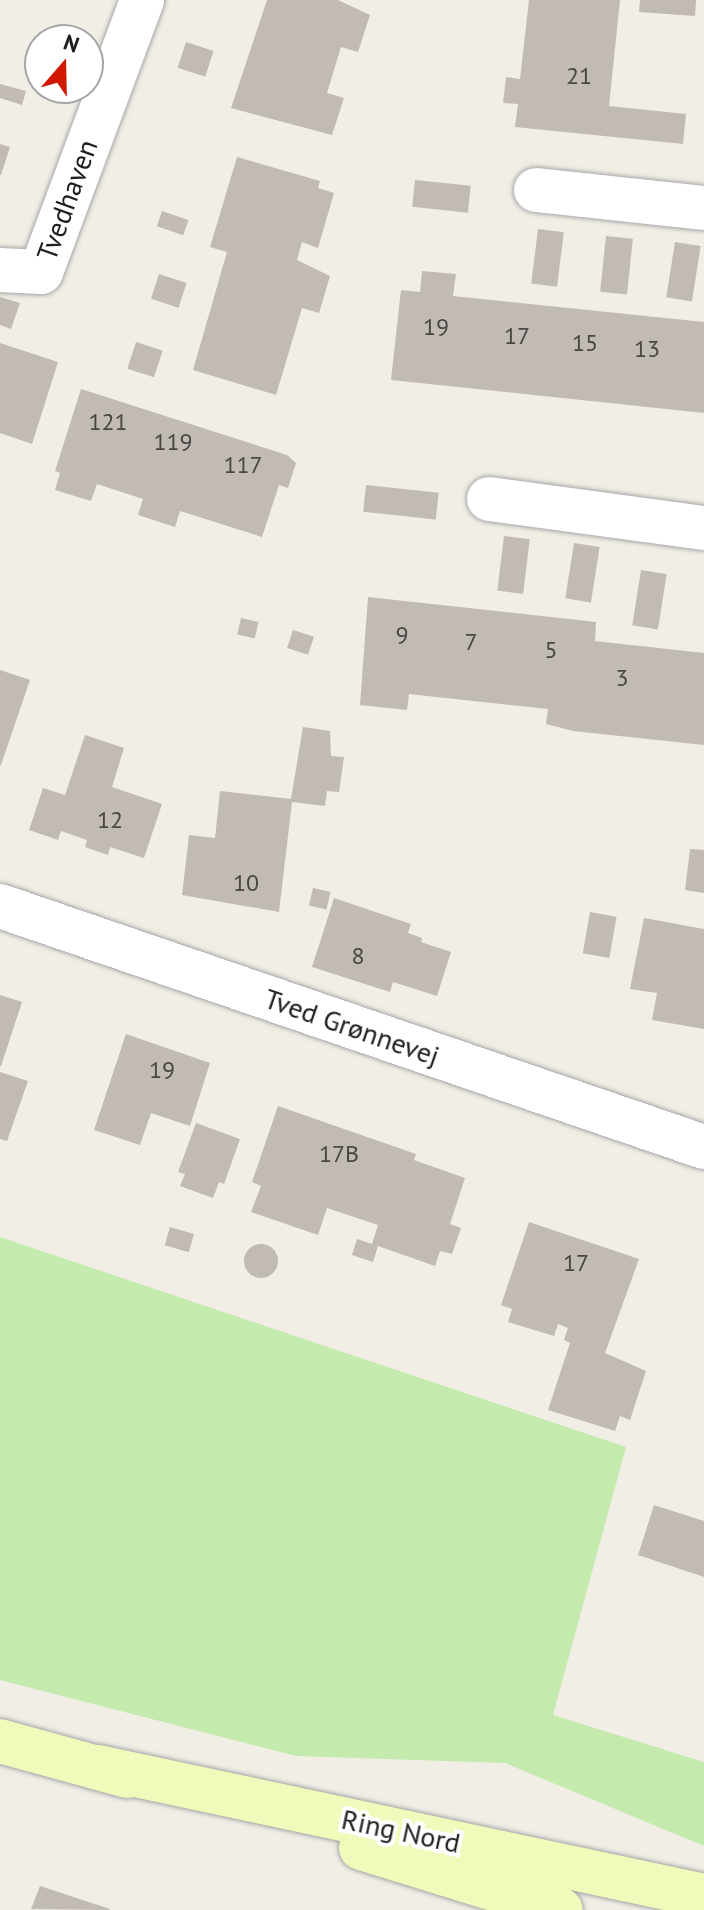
<!DOCTYPE html>
<meta charset="utf-8">
<style>
body{margin:0}
#map{position:relative;width:704px;height:1910px;overflow:hidden;background:#f1eee6;font-family:"PT Sans",sans-serif}
div>[style]{position:absolute}
.grass>*{inset:0;background:#c4eaad}
.building>*{inset:0;background:#c1bbb3;transform-origin:0 0}
.round{border-radius:50%}
.roads{filter:drop-shadow(0 0 2px #a7a7a7) drop-shadow(0 0 2px #a7a7a7)}
.street>*{height:44px;margin:-22px;padding:0 22px;transform-origin:22px;border-radius:22px;background:#fff}
.secondary>*{height:44px;margin:-22px;padding:0 22px;transform-origin:22px;border-radius:22px;background:#f0fabb}
span{translate:-50% -50%;white-space:nowrap;text-align:center;line-height:1.15;-webkit-text-stroke:8px #fff;paint-order:stroke}
.number-label{font-size:24px;color:#484745}
.number-label span{-webkit-text-stroke-width:0}
.street-label{font-size:28px;color:#202020}
.north{position:absolute;left:24px;top:24px;width:80px;height:80px;box-sizing:border-box;background:#fff;border:2px solid #a6a6a6;border-radius:50%;rotate:20deg;font-size:22px;font-weight:700;line-height:32px;text-align:center;color:#202020}
.north::after{content:'';display:block;margin:auto;width:28px;height:36px;background:#d01700;clip-path:polygon(50% 0,100% 100%,50% 72%,0 100%)}
</style>
<div id="map">
<div class="grass">
<div style="clip-path:polygon(0 1237px,626px 1447px,553px 1715px,704px 1762px,704px 1846px,505px 1763px,296px 1756px,0 1680px)"></div>
</div>
<div class="building">
<div style="clip-path:polygon(267px 0,338px 0,370px 15px,358px 52px,341px 47px,327px 93px,344px 98px,332px 135px,231px 108px)"></div>
<div style="clip-path:polygon(529px 0,620px 0,609px 106px,686px 114px,683px 144px,515px 127px,518px 104px,503px 103px,506px 77px,520px 79px)"></div>
<div style="clip-path:polygon(640px 0,696px 0,695px 16px,639px 12px)"></div>
<div style="left:186px;top:42px;width:29px;height:27px;rotate:18deg"></div>
<div style="clip-path:polygon(0 84px,26px 91px,22px 105px,0 98px)"></div>
<div style="clip-path:polygon(0 144px,10px 147px,1px 175px,0 175px)"></div>
<div style="clip-path:polygon(237px 157px,320px 181px,318px 188px,334px 193px,318px 248px,302px 242px,297px 260px,330px 276px,319px 313px,302px 308px,276px 395px,193px 370px,227px 252px,210px 247px)"></div>
<div style="left:415px;top:180px;width:56px;height:27px;rotate:6deg"></div>
<div style="left:162px;top:211px;width:28px;height:16px;rotate:19deg"></div>
<div style="left:538px;top:229px;width:26px;height:55px;rotate:7deg"></div>
<div style="left:606px;top:236px;width:27px;height:56px;rotate:6deg"></div>
<div style="left:675px;top:242px;width:26px;height:56px;rotate:9deg"></div>
<div style="clip-path:polygon(422px 271px,456px 274px,453px 296px,704px 322px,704px 413px,391px 380px,401px 290px,420px 292px)"></div>
<div style="left:159px;top:274px;width:29px;height:26px;rotate:18deg"></div>
<div style="clip-path:polygon(0 297px,20px 303px,11px 329px,0 325px)"></div>
<div style="left:136px;top:342px;width:28px;height:28px;rotate:18deg"></div>
<div style="clip-path:polygon(0 343px,58px 362px,32px 444px,0 433px)"></div>
<div style="clip-path:polygon(81px 389px,287px 455px,296px 463px,288px 488px,279px 485px,262px 537px,180px 511px,175px 527px,138px 515px,143px 499px,97px 484px,91px 501px,55px 490px,60px 473px,55px 471px)"></div>
<div style="left:366px;top:485px;width:73px;height:27px;rotate:6deg"></div>
<div style="left:504px;top:536px;width:26px;height:55px;rotate:7deg"></div>
<div style="left:574px;top:543px;width:26px;height:56px;rotate:9deg"></div>
<div style="left:641px;top:570px;width:26px;height:56px;rotate:9deg"></div>
<div style="clip-path:polygon(368px 597px,596px 622px,595px 641px,704px 653px,704px 745px,573px 731px,546px 724px,548px 709px,409px 694px,407px 710px,360px 705px)"></div>
<div style="left:241px;top:618px;width:18px;height:17px;rotate:13deg"></div>
<div style="left:293px;top:630px;width:22px;height:19px;rotate:18deg"></div>
<div style="clip-path:polygon(0 670px,30px 680px,1px 765px,0 765px)"></div>
<div style="clip-path:polygon(303px 727px,330px 731px,331px 756px,344px 757px,339px 792px,327px 791px,325px 806px,292px 802px,279px 912px,182px 895px,189px 835px,215px 838px,220px 791px,291px 799px)"></div>
<div style="clip-path:polygon(85px 735px,124px 748px,112px 787px,162px 804px,144px 858px,110px 847px,108px 855px,85px 847px,87px 840px,61px 831px,58px 840px,29px 830px,43px 788px,65px 795px)"></div>
<div style="clip-path:polygon(690px 849px,704px 850px,704px 893px,685px 890px)"></div>
<div style="left:313px;top:888px;width:18px;height:18px;rotate:13deg"></div>
<div style="clip-path:polygon(334px 898px,411px 924px,408px 933px,422px 938px,421px 942px,451px 952px,437px 996px,393px 982px,390px 992px,312px 967px)"></div>
<div style="left:590px;top:912px;width:27px;height:42px;rotate:10deg"></div>
<div style="clip-path:polygon(644px 918px,704px 929px,704px 1029px,652px 1020px,657px 993px,630px 989px)"></div>
<div style="clip-path:polygon(0 995px,22px 1002px,1px 1066px,0 1066px)"></div>
<div style="clip-path:polygon(126px 1034px,210px 1063px,190px 1126px,151px 1113px,140px 1145px,94px 1130px)"></div>
<div style="clip-path:polygon(0 1072px,28px 1081px,7px 1141px,0 1139px)"></div>
<div style="clip-path:polygon(278px 1106px,416px 1154px,414px 1160px,465px 1178px,450px 1224px,461px 1228px,452px 1254px,440px 1251px,435px 1266px,378px 1246px,373px 1262px,352px 1255px,357px 1239px,372px 1244px,378px 1225px,327px 1208px,318px 1235px,251px 1212px,261px 1186px,252px 1182px)"></div>
<div style="clip-path:polygon(196px 1123px,240px 1139px,224px 1184px,219px 1182px,213px 1198px,180px 1186px,185px 1174px,178px 1172px)"></div>
<div style="clip-path:polygon(529px 1222px,639px 1259px,605px 1353px,646px 1371px,630px 1420px,620px 1416px,615px 1431px,548px 1410px,570px 1343px,564px 1340px,568px 1328px,558px 1324px,554px 1336px,508px 1322px,512px 1309px,501px 1305px)"></div>
<div style="left:170px;top:1227px;width:25px;height:19px;rotate:16deg"></div>
<div class="round" style="left:244px;top:1244px;width:34px;height:34px"></div>
<div style="clip-path:polygon(654px 1505px,704px 1521px,704px 1577px,638px 1555px)"></div>
<div style="clip-path:polygon(40px 1886px,110px 1909px,109px 1910px,31px 1909px)"></div>
</div>
<div class="roads">
<div class="street">
<div style="left:536px;top:190px;width:169px;rotate:6.1deg"></div>
<div style="left:0;top:270px;width:41px;rotate:2.8deg"></div>
<div style="left:41px;top:272px;width:290px;rotate:-69.6deg"></div>
<div style="left:489px;top:499px;width:217px;rotate:7.7deg"></div>
<div style="left:0;top:906px;width:744px;rotate:18.9deg"></div>
</div>
<div class="secondary">
<div style="left:0;top:1741px;width:132px;rotate:15.4deg"></div>
<div style="left:98px;top:1767px;width:620px;rotate:12.02deg"></div>
<div style="left:361px;top:1848px;width:209px;rotate:17.2deg"></div>
</div>
</div>
<div class="number-label">
<span style="left:579px;top:76px">21</span>
<span style="left:436px;top:327px">19</span>
<span style="left:517px;top:336px">17</span>
<span style="left:585px;top:343px">15</span>
<span style="left:647px;top:349px">13</span>
<span style="left:108px;top:422px">121</span>
<span style="left:173px;top:442px">119</span>
<span style="left:243px;top:465px">117</span>
<span style="left:402px;top:635px">9</span>
<span style="left:471px;top:642px">7</span>
<span style="left:551px;top:650px">5</span>
<span style="left:622px;top:678px">3</span>
<span style="left:110px;top:820px">12</span>
<span style="left:246px;top:883px">10</span>
<span style="left:358px;top:956px">8</span>
<span style="left:162px;top:1070px">19</span>
<span style="left:339px;top:1154px">17B</span>
<span style="left:576px;top:1263px">17</span>
</div>
<div class="street-label">
<span style="left:67px;top:200px;rotate:-70deg">Tvedhaven</span>
<span style="left:352px;top:1027px;rotate:19deg">Tved Grønnevej</span>
<span style="left:401px;top:1831px;rotate:12deg">Ring Nord</span>
</div>
<div class="north">N</div>
</div>
